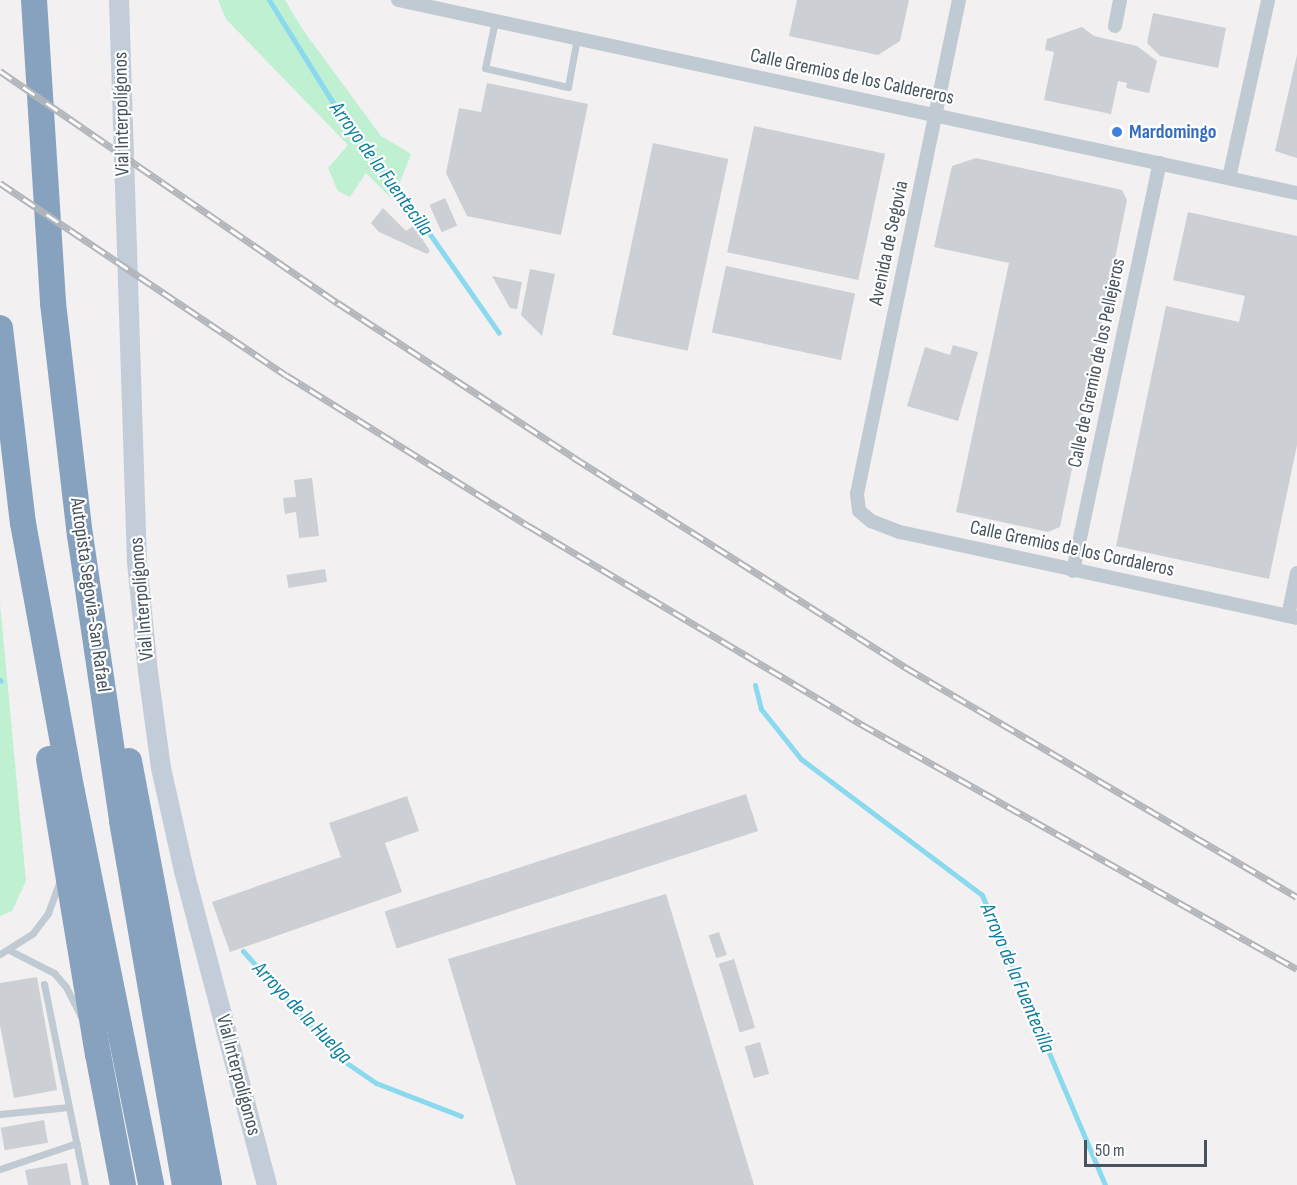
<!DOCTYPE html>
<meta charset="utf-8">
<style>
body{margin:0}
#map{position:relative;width:1297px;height:1185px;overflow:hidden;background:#f2f0f0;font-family:"Sofia Sans Condensed",sans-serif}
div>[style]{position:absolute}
.green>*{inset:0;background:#bef0d1}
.stream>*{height:5px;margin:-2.5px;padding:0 2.5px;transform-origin:2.5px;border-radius:2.5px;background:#8ad9ee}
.building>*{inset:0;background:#cccfd4;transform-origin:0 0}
.lane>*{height:7px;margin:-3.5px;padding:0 3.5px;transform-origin:3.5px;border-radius:3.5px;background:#c0cad2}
.street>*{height:14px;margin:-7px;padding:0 7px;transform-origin:7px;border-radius:7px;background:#c0cad2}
.secondary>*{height:20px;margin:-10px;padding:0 10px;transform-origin:10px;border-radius:10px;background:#c2cdd9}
.highway>*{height:26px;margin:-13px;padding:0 13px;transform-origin:13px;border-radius:13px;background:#87a2bf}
.rail>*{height:7px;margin-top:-3.5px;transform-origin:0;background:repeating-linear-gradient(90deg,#fff 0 14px,#b2b5ba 0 28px);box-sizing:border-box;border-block:2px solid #b2b5ba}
.dots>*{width:16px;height:16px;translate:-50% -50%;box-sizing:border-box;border:3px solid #fff;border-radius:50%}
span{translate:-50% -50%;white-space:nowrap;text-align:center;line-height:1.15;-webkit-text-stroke:4.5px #fff;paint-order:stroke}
.street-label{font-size:20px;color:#47535e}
.shop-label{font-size:20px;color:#366cbe;font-weight:700}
.left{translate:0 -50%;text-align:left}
.water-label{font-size:21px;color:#0b7f9e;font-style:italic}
.scale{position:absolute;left:1084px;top:1140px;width:123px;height:27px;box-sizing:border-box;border:3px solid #47535e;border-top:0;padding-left:8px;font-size:18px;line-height:21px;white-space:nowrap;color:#47535e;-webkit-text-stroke:4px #fff;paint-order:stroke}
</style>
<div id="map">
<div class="green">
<div style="clip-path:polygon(218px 0,285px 0,303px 30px,381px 136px,411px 154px,393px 200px,366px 173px,350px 197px,338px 191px,328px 168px,348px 145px,226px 19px)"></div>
<div style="clip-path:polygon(0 603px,26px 881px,12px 911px,0 916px)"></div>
</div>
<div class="stream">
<div style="left:269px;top:0;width:140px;rotate:58.1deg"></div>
<div style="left:343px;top:119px;width:118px;rotate:52.5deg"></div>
<div style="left:415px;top:213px;width:146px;rotate:55deg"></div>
<div style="left:0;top:680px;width:1px;rotate:45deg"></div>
<div style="left:755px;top:685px;width:25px;rotate:76deg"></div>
<div style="left:761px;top:709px;width:64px;rotate:51.3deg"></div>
<div style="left:801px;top:759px;width:226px;rotate:36.9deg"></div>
<div style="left:982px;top:895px;width:315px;rotate:67deg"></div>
<div style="left:243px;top:951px;width:142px;rotate:48.1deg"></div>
<div style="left:338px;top:1057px;width:46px;rotate:34.4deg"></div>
<div style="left:376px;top:1083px;width:91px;rotate:21.2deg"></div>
</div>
<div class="building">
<div style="clip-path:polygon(797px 0,909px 0,900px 41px,878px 55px,789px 36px)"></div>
<div style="clip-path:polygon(1153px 13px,1226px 28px,1218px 68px,1160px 56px,1147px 43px)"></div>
<div style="clip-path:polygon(1082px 27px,1094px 36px,1137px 46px,1157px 61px,1149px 93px,1126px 88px,1127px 83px,1118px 81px,1111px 114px,1044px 100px,1054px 52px,1045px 50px,1047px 39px)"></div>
<div style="clip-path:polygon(1297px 55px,1297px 158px,1275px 151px)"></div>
<div style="clip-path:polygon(487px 83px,588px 104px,561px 235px,467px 216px,446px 173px,459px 108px,481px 112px)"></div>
<div style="left:754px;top:126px;width:134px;height:129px;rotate:12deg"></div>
<div style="left:653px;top:143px;width:77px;height:196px;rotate:12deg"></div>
<div style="clip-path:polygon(976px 158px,1122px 190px,1127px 200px,1060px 527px,1048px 532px,956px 512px,1009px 263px,934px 247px,952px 166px)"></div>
<div style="left:445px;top:198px;width:30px;height:17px;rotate:66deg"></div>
<div style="clip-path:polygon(383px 208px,406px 231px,418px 222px,426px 234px,421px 237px,430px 251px,427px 254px,379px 232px,371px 223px)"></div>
<div style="clip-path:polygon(1188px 212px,1297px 236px,1297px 445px,1269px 579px,1116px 546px,1166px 306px,1239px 322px,1245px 296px,1173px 280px)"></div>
<div style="left:726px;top:266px;width:132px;height:68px;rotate:12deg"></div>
<div style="clip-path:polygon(530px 269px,555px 274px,542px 336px,521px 315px)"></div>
<div style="clip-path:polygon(492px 276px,522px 282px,517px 309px,510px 308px)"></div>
<div style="clip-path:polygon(953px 345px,978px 352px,958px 421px,907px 406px,925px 347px,950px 355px)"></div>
<div style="clip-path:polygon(312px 478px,319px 536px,299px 538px,296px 512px,285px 514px,283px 498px,296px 497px,294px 480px)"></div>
<div style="left:325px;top:569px;width:13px;height:39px;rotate:81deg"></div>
<div style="left:746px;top:794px;width:39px;height:380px;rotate:72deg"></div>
<div style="clip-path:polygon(407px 796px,419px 831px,385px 843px,402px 892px,230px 952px,212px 902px,341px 857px,329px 823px)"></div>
<div style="clip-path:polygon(666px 894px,754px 1185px,516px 1185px,448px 959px)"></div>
<div style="left:719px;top:932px;width:24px;height:11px;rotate:71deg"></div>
<div style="left:734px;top:959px;width:72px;height:16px;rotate:73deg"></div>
<div style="clip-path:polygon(37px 977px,57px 1090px,14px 1098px,0 1025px,0 983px)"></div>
<div style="left:760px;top:1042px;width:33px;height:16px;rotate:74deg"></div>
<div style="left:44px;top:1120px;width:23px;height:44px;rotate:80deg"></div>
<div style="clip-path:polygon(67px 1163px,71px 1185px,28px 1185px,25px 1170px)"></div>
</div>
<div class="lane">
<div style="left:495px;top:21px;width:48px;rotate:102deg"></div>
<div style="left:485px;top:68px;width:85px;rotate:12.9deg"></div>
<div style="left:568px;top:87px;width:50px;rotate:-79.6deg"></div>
<div style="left:9px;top:950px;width:51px;rotate:27.1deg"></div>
<div style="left:54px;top:973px;width:18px;rotate:49deg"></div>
<div style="left:66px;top:987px;width:34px;rotate:63deg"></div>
<div style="left:0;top:954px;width:39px;rotate:-32deg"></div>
<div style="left:33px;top:933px;width:25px;rotate:-53deg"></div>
<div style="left:48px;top:913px;width:35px;rotate:-70deg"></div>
<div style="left:44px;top:984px;width:205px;rotate:78.5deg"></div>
<div style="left:0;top:1114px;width:69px;rotate:-5.8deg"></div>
<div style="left:0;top:1169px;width:81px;rotate:-18.7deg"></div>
</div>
<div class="street">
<div style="left:398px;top:0;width:919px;rotate:12.12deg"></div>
<div style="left:959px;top:0;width:504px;rotate:101.67deg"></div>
<div style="left:857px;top:494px;width:17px;rotate:83deg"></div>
<div style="left:859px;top:511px;width:16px;rotate:40deg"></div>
<div style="left:871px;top:521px;width:31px;rotate:21deg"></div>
<div style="left:900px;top:532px;width:406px;rotate:12.2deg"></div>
<div style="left:1115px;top:26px;width:26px;rotate:-79deg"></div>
<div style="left:1229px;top:178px;width:182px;rotate:-77.6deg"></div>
<div style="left:1073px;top:571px;width:417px;rotate:-78deg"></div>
<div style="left:1288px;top:616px;width:44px;rotate:-78.2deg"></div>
</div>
<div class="secondary">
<div style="left:119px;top:0;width:562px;rotate:88.17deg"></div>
<div style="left:137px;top:562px;width:111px;rotate:84.3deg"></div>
<div style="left:148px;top:672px;width:97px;rotate:82.3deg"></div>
<div style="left:161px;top:768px;width:106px;rotate:77.4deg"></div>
<div style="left:184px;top:871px;width:325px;rotate:75.2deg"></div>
</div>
<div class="highway">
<div style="left:34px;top:0;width:304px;rotate:86.4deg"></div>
<div style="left:53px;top:303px;width:234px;rotate:83.4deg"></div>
<div style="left:80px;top:535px;width:289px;rotate:81.6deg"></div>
<div style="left:122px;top:821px;width:369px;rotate:80.2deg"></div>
<div style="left:0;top:328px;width:196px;rotate:83.3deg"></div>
<div style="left:23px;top:523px;width:273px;rotate:79.7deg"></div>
<div style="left:72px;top:792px;width:401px;rotate:78.6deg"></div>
<div style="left:49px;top:759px;width:299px;rotate:80.6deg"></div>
<div style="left:98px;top:1054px;width:133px;rotate:79.2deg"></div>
<div style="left:129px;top:761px;width:431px;rotate:79.3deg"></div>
</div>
<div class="rail">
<div style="left:0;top:71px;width:410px;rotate:34.5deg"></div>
<div style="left:338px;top:303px;width:281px;rotate:33.2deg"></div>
<div style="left:573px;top:457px;width:393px;rotate:32.3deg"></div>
<div style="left:905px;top:667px;width:454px;rotate:30.4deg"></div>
<div style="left:0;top:183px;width:344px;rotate:33.9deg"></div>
<div style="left:286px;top:375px;width:286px;rotate:31.9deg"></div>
<div style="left:529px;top:526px;width:387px;rotate:30.8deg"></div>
<div style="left:861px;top:724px;width:500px;rotate:29.33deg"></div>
</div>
<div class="dots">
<div style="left:1117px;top:132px;background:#3f7fe0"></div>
</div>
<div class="street-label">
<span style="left:852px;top:77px;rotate:12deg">Calle Gremios de los Caldereros</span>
<span style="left:122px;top:114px;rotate:-91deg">Vial Interpolígonos</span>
<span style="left:889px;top:243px;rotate:-78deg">Avenida de Segovia</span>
<span style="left:1097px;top:363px;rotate:-78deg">Calle de Gremio de los Pellejeros</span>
<span style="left:1072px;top:549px;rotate:12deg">Calle Gremios de los Cordaleros</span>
<span style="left:90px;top:595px;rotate:82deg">Autopista Segovia-San Rafael</span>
<span style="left:142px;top:599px;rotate:-95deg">Vial Interpolígonos</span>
<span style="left:238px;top:1075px;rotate:75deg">Vial Interpolígonos</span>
</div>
<div class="shop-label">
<span class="left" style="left:1129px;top:132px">Mardomingo</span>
</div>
<div class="water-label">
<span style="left:381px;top:169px;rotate:54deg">Arroyo de la Fuentecilla</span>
<span style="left:1017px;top:978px;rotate:67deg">Arroyo de la Fuentecilla</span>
<span style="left:302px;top:1013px;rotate:46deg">Arroyo de la Huelga</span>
</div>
<div class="scale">50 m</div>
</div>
